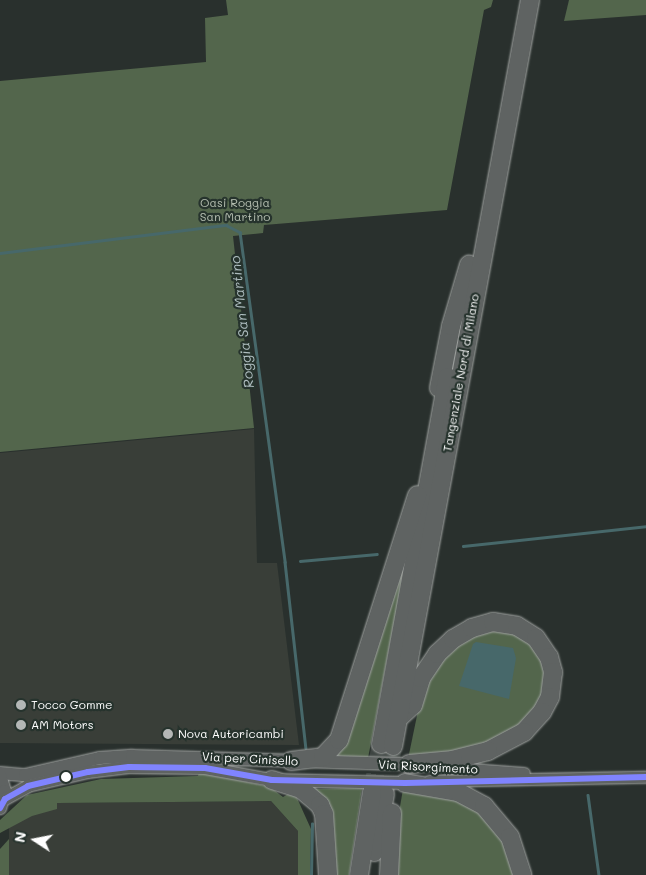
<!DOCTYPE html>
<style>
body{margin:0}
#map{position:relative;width:646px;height:875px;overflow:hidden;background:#29302d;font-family:Mali,sans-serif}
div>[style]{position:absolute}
.built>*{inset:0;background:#393e38}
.green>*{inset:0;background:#53664c}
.water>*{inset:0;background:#47686a}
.stream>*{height:2.5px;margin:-1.25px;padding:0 1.25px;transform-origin:1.25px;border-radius:1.25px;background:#47686a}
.motorway-tunnel>*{height:18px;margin-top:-9px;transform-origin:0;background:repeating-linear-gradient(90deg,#3e4542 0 18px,transparent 0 27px)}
.roads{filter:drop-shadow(0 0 1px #9fa2a0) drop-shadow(0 0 1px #9fa2a0)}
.tertiary>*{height:11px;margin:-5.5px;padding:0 5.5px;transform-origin:5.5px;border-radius:5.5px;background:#5f6362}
.secondary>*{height:12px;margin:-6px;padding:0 6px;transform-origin:6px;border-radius:6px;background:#5f6362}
.motorway>*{height:18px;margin:-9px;padding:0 9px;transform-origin:9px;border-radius:9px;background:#5f6362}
.bus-1>*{height:6px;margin:-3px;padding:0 3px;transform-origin:3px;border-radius:3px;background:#8084ff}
.dots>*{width:14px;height:14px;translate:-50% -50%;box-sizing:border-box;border:2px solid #26332d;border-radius:50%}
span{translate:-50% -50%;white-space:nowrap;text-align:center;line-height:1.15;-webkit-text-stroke:4.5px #26332d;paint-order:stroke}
.park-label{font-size:12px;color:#b5beb1}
.street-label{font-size:12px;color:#fff}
.poi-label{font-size:12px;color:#fff}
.left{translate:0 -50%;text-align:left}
.water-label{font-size:14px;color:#aebdbf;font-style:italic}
.north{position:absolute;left:10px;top:815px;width:50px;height:50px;-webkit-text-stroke:4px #26332d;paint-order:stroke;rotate:281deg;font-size:14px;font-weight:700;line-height:20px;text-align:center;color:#fff}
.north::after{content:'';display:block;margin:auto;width:18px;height:22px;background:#fff;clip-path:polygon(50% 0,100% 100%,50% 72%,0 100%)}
</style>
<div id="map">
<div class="built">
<div style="clip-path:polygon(254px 429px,257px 563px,277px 563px,299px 745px,0 743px,0 453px)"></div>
<div style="clip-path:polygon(271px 801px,298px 831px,298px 875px,9px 875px,9px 824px,57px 803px)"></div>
</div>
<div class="green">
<div style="clip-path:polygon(226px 0,493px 0,491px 7px,484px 10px,447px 210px,264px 225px,263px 233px,233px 236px,254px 428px,0 452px,0 81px,206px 62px,205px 18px,228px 15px)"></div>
<div style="clip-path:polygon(569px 0,646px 0,646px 15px,564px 21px)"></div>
<div style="clip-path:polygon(411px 534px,368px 758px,334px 758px)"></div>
<div style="clip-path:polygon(498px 626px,530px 635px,549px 669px,536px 715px,490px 746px,408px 759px,424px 682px,447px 648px)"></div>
<div style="clip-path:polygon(199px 772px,270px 787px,283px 797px,290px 793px,297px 798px,311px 829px,310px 875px,298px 875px,298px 831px,271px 801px,57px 803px,57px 809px,32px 816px,0 833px,0 820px,27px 795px,101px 779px,198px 776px)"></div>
<div style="clip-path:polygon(362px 788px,349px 875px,333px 875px,312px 789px)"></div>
<div style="clip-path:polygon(403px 789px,451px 795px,498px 825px,517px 875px,393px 875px,393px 848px)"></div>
<div style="clip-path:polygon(9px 839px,9px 875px,0 875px,0 849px)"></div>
</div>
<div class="water">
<div style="clip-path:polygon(476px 642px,513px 648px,516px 658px,509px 699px,459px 686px,473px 644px)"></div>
</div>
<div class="stream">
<div style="left:0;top:253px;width:228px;rotate:-7.1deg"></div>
<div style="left:226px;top:225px;width:16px;rotate:27deg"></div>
<div style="left:240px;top:232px;width:333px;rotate:82.2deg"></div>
<div style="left:285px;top:562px;width:187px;rotate:83.6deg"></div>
<div style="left:463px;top:546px;width:184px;rotate:-6.2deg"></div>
<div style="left:300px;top:561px;width:77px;rotate:-5.2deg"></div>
<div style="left:588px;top:795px;width:81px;rotate:82.2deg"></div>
<div style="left:311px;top:875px;width:51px;rotate:-88.9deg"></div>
</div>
<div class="motorway-tunnel">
<div style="left:372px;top:792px;width:49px;rotate:-79.4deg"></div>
<div style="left:385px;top:794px;width:49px;rotate:-80.5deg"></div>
</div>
<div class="roads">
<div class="tertiary">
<div style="left:443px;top:767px;width:81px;rotate:4.2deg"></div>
<div style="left:429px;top:781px;width:217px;rotate:-1.1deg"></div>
</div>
<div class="secondary">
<div style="left:0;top:773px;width:25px;rotate:5deg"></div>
<div style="left:25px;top:775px;width:77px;rotate:-12.8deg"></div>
<div style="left:100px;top:758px;width:32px;rotate:-4deg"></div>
<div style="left:132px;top:756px;width:277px;rotate:1.7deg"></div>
<div style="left:0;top:775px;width:17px;rotate:73deg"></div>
<div style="left:5px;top:791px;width:18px;rotate:106deg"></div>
<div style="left:5px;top:799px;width:26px;rotate:-29deg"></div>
<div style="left:28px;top:786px;width:62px;rotate:-13.1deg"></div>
<div style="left:88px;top:772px;width:41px;rotate:-7deg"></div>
<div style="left:129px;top:767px;width:76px;rotate:0.8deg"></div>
<div style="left:205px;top:768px;width:68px;rotate:10.2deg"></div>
<div style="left:272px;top:780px;width:133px;rotate:1.3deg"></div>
</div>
<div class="motorway">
<div style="left:439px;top:388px;width:63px;rotate:-79deg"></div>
<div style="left:451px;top:326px;width:64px;rotate:-73.6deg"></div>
<div style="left:401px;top:716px;width:16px;rotate:-43deg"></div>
<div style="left:413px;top:705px;width:28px;rotate:-73deg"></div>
<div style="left:421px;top:678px;width:29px;rotate:-56deg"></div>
<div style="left:437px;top:654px;width:22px;rotate:-43deg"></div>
<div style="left:453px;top:639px;width:22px;rotate:-30deg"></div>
<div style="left:472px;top:628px;width:22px;rotate:-16deg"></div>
<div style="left:493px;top:622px;width:24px;rotate:9deg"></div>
<div style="left:517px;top:626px;width:22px;rotate:32deg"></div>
<div style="left:536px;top:638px;width:23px;rotate:56deg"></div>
<div style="left:549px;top:657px;width:16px;rotate:75deg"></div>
<div style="left:553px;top:672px;width:25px;rotate:97deg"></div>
<div style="left:550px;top:697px;width:17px;rotate:118deg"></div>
<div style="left:542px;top:712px;width:27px;rotate:132deg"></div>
<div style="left:524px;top:732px;width:41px;rotate:152.2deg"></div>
<div style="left:488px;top:751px;width:36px;rotate:166deg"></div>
<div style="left:453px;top:760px;width:44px;rotate:174.8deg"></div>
<div style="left:381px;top:744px;width:373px;rotate:-79.7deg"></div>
<div style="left:393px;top:746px;width:758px;rotate:-79.59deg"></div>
<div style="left:291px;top:761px;width:32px;rotate:-7deg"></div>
<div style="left:323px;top:757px;width:23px;rotate:-47deg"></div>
<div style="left:339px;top:740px;width:257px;rotate:-72.3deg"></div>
<div style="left:272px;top:780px;width:30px;rotate:17deg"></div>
<div style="left:301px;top:789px;width:25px;rotate:40deg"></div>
<div style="left:320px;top:805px;width:10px;rotate:66deg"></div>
<div style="left:324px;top:814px;width:61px;rotate:86.2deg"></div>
<div style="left:405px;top:783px;width:54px;rotate:9.6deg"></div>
<div style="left:458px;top:792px;width:30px;rotate:28deg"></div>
<div style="left:484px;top:806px;width:40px;rotate:50deg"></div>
<div style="left:510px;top:837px;width:40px;rotate:72deg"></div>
<div style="left:374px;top:852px;width:59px;rotate:-79.3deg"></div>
<div style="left:359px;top:875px;width:84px;rotate:-81.1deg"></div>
<div style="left:389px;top:875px;width:62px;rotate:-87.2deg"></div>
</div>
</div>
<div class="bus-1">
<div style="left:0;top:808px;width:10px;rotate:-61deg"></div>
<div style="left:5px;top:799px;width:26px;rotate:-29deg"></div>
<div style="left:28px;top:786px;width:62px;rotate:-13.1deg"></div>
<div style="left:88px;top:772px;width:41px;rotate:-7deg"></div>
<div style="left:129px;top:767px;width:76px;rotate:0.8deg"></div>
<div style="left:205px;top:768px;width:68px;rotate:10.2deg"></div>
<div style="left:272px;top:780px;width:133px;rotate:1.3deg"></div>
<div style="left:405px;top:783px;width:241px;rotate:-1.4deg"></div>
</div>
<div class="dots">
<div style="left:21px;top:705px;background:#b4b7b6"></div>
<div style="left:21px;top:725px;background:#b4b7b6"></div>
<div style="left:168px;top:734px;background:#b4b7b6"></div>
<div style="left:66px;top:777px;background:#fff"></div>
</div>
<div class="park-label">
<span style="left:235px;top:210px">Oasi Roggia<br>San Martino</span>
</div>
<div class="street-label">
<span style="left:461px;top:373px;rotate:-80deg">Tangenziale Nord di Milano</span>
<span style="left:250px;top:759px;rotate:3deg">Via per Cinisello</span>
<span style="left:428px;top:767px;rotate:3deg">Via Risorgimento</span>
</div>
<div class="poi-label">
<span class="left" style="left:31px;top:705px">Tocco Gomme</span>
<span class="left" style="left:31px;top:725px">AM Motors</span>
<span class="left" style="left:178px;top:734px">Nova Autoricambi</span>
</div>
<div class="water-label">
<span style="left:242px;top:322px;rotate:-96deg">Roggia San Martino</span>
</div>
<div class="north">N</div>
</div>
